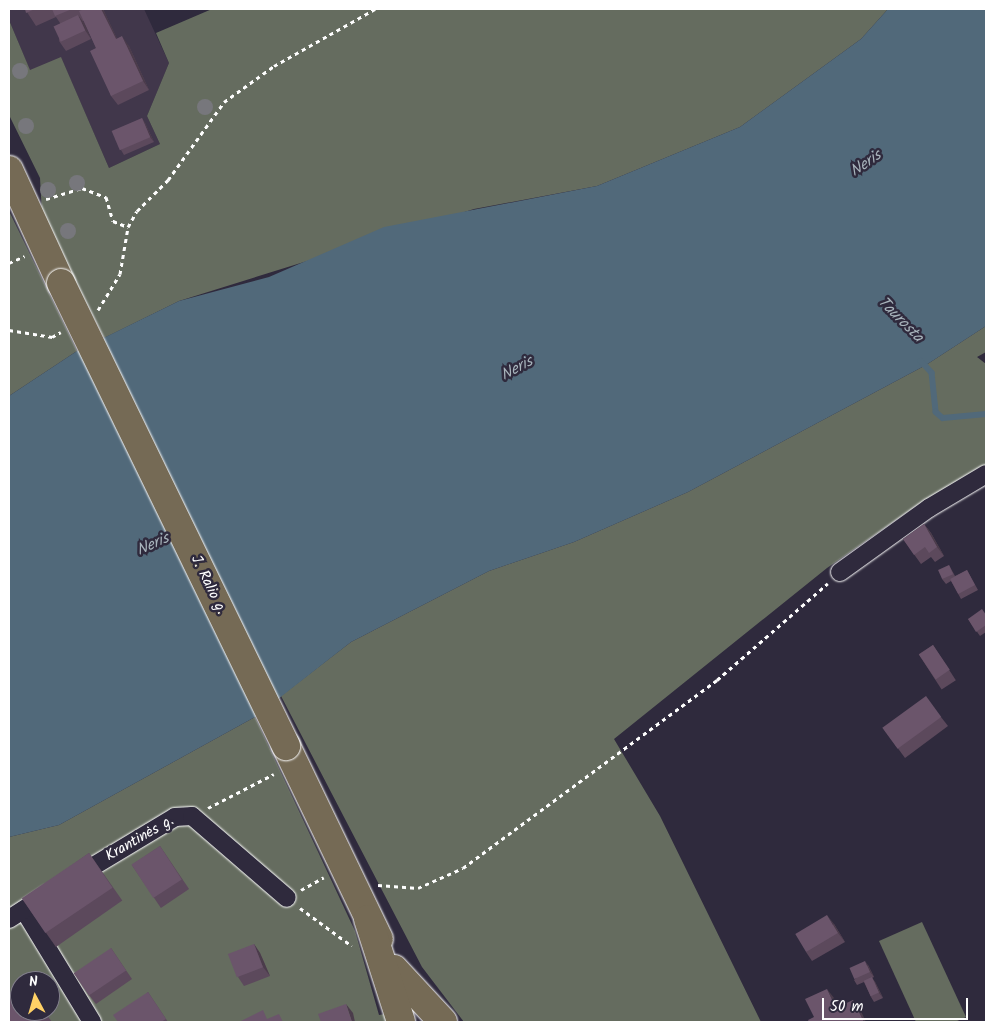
<!DOCTYPE html>
<meta charset="utf-8">
<style>
body{margin:0}
#map{position:relative;width:995px;height:1031px;overflow:hidden;background:#2f2a3d;font-family:Kalam,sans-serif}
div>[style]{position:absolute}
.built>*{inset:0;background:#41374b}
.green>*{inset:0;background:#656c5f}
.water>*{inset:0;background:#51697a}
.stream>*{height:5.5px;margin:-2.75px;padding:0 2.75px;transform-origin:2.75px;border-radius:2.75px;background:#51697a}
.path>*{height:3px;margin-top:-1.5px;transform-origin:0;background:repeating-linear-gradient(90deg,#fff 0 4px,transparent 0 8px)}
.roads{filter:drop-shadow(0 0 1px #fff) drop-shadow(0 0 1px #fff)}
.minor>*{height:18px;margin:-9px;padding:0 9px;transform-origin:9px;border-radius:9px;background:#2f2a3d}
.primary>*{height:28px;margin:-14px;padding:0 14px;transform-origin:14px;border-radius:14px;background:#756a55}
.trunk>*{height:28px;margin:-14px;padding:0 14px;transform-origin:14px;border-radius:14px;background:#756a55}
.bridges{filter:drop-shadow(0 0 1px #fff) drop-shadow(0 0 1px #fff)}
.primary-bridge>*{height:28px;margin:-14px;padding:0 14px;transform-origin:14px;border-radius:14px;background:#756a55}
.trees>*{width:16px;height:16px;margin:-8px;border-radius:50%;background:#77777c}
.wall>*{inset:0;background:#5c495c;transform-origin:0 0}
.shaded-wall>*{inset:0;background:#4b3c4b}
.building>*{inset:0;background:#6b556b;transform-origin:0 0}
span{translate:-50% -50%;white-space:nowrap;text-align:center;line-height:1.15;-webkit-text-stroke:5px #2f2a3d;paint-order:stroke}
.street-label{font-size:15px;color:#fff}
.water-label{font-size:16px;color:#a8b4bc;font-style:italic}
.frame{position:absolute;inset:0;border:10px solid #fff;pointer-events:none}
.north{position:absolute;left:10px;top:971px;width:50px;height:50px;box-sizing:border-box;background:#2f2a3d;border:1px solid #827f8b;border-radius:50%;rotate:354deg;font-size:14px;font-weight:700;line-height:20px;text-align:center;color:#fff}
.north::after{content:'';display:block;margin:auto;width:18px;height:22px;background:#ffd166;clip-path:polygon(50% 0,100% 100%,50% 72%,0 100%)}
.scale{position:absolute;left:822px;top:998px;width:146px;height:22px;box-sizing:border-box;border:2px solid #fff;border-top:0;padding-left:6px;font-size:15px;line-height:18px;white-space:nowrap;color:#fff;-webkit-text-stroke:4px #2f2a3d;paint-order:stroke}
</style>
<div id="map">
<div class="built">
<div style="clip-path:polygon(9px 9px,144px 9px,169px 63px,147px 116px,160px 144px,109px 168px,61px 58px,30px 71px,9px 20px)"></div>
</div>
<div class="green">
<div style="clip-path:polygon(212px 9px,888px 9px,861px 39px,740px 127px,597px 186px,474px 209px,179px 301px,104px 338px,42px 214px,40px 178px,9px 115px,9px 20px,30px 70px,61px 57px,109px 168px,160px 144px,147px 116px,169px 63px,156px 33px)"></div>
<div style="clip-path:polygon(9px 211px,77px 351px,9px 396px)"></div>
<div style="clip-path:polygon(986px 326px,986px 352px,977px 357px,986px 364px,986px 465px,919px 504px,827px 568px,614px 739px,660px 816px,761px 1022px,464px 1022px,422px 967px,281px 696px,351px 642px,489px 571px,574px 542px,688px 492px,926px 365px)"></div>
<div style="clip-path:polygon(evenodd,255px 717px,355px 931px,379px 1015px,391px 1013px,393px 1022px,9px 1022px,9px 837px,59px 825px,255px 717px,20px 981px,50px 981px,50px 1011px,20px 1011px,20px 981px)"></div>
<div style="clip-path:polygon(922px 922px,966px 1017px,955px 1022px,916px 1022px,879px 941px)"></div>
</div>
<div class="water">
<div style="clip-path:polygon(888px 9px,986px 9px,986px 326px,926px 365px,688px 492px,574px 542px,489px 571px,351px 642px,255px 717px,59px 825px,9px 837px,9px 396px,77px 351px,179px 301px,269px 277px,384px 227px,597px 186px,740px 127px,861px 39px)"></div>
</div>
<div class="stream">
<div style="left:921px;top:361px;width:16px;rotate:47deg"></div>
<div style="left:932px;top:373px;width:39px;rotate:84deg"></div>
<div style="left:936px;top:412px;width:9px;rotate:41deg"></div>
<div style="left:943px;top:418px;width:43px;rotate:-5.3deg"></div>
</div>
<div class="path">
<div style="left:46px;top:199px;width:38px;rotate:-17deg"></div>
<div style="left:82px;top:188px;width:26px;rotate:21deg"></div>
<div style="left:106px;top:197px;width:25px;rotate:74deg"></div>
<div style="left:113px;top:221px;width:16px;rotate:22deg"></div>
<div style="left:9px;top:263px;width:17px;rotate:-24deg"></div>
<div style="left:98px;top:310px;width:42px;rotate:-58.6deg"></div>
<div style="left:120px;top:274px;width:48px;rotate:-80.3deg"></div>
<div style="left:128px;top:227px;width:18px;rotate:-61deg"></div>
<div style="left:137px;top:211px;width:44px;rotate:-45deg"></div>
<div style="left:168px;top:180px;width:96px;rotate:-54.3deg"></div>
<div style="left:224px;top:102px;width:62px;rotate:-35.8deg"></div>
<div style="left:274px;top:66px;width:116px;rotate:-29.4deg"></div>
<div style="left:9px;top:330px;width:44px;rotate:9.2deg"></div>
<div style="left:52px;top:337px;width:10px;rotate:-29deg"></div>
<div style="left:208px;top:808px;width:74px;rotate:-27.3deg"></div>
<div style="left:378px;top:885px;width:40px;rotate:4.3deg"></div>
<div style="left:418px;top:888px;width:49px;rotate:-24deg"></div>
<div style="left:463px;top:868px;width:316px;rotate:-36.5deg"></div>
<div style="left:717px;top:680px;width:147px;rotate:-41.1deg"></div>
<div style="left:301px;top:890px;width:26px;rotate:-29deg"></div>
<div style="left:300px;top:908px;width:64px;rotate:36.2deg"></div>
</div>
<div class="roads">
<div class="minor">
<div style="left:840px;top:572px;width:110px;rotate:-35.7deg"></div>
<div style="left:929px;top:508px;width:66px;rotate:-30.8deg"></div>
<div style="left:77px;top:876px;width:114px;rotate:-31deg"></div>
<div style="left:175px;top:817px;width:17px;rotate:-3deg"></div>
<div style="left:192px;top:816px;width:125px;rotate:40.8deg"></div>
<div style="left:24px;top:910px;width:131px;rotate:58.7deg"></div>
<div style="left:9px;top:919px;width:46px;rotate:-32.7deg"></div>
</div>
<div class="primary">
<div style="left:9px;top:170px;width:124px;rotate:65.3deg"></div>
<div style="left:286px;top:746px;width:214px;rotate:64.3deg"></div>
<div style="left:394px;top:969px;width:72px;rotate:47.2deg"></div>
</div>
<div class="trunk">
<div style="left:368px;top:919px;width:108px;rotate:72.2deg"></div>
</div>
</div>
<div class="bridges">
<div class="primary-bridge">
<div style="left:61px;top:283px;width:515px;rotate:64.08deg"></div>
</div>
</div>
<div class="trees">
<div style="left:20px;top:71px"></div>
<div style="left:205px;top:107px"></div>
<div style="left:26px;top:126px"></div>
<div style="left:77px;top:183px"></div>
<div style="left:48px;top:190px"></div>
<div style="left:68px;top:231px"></div>
</div>
<div class="wall">
<div style="clip-path:polygon(25px 9px,103px 9px,117px 39px,129px 46px,149px 90px,118px 105px,111px 96px,96px 48px,84px 21px,83px 21px,91px 39px,66px 51px,59px 41px,60px 23px,56px 17px,36px 26px)"></div>
<div style="clip-path:polygon(142px 118px,145px 123px,154px 142px,124px 155px,121px 150px)"></div>
<div style="clip-path:polygon(924px 524px,931px 533px,944px 556px,935px 562px,931px 557px,921px 564px,903px 539px)"></div>
<div style="clip-path:polygon(949px 565px,955px 576px,967px 570px,978px 590px,961px 599px,951px 581px,946px 584px,942px 579px)"></div>
<div style="clip-path:polygon(986px 615px,986px 632px,980px 636px,968px 619px)"></div>
<div style="left:933px;top:645px;width:42px;height:17px;rotate:57deg"></div>
<div style="clip-path:polygon(941px 717px,948px 726px,905px 758px,883px 728px)"></div>
<div style="left:160px;top:846px;width:52px;height:34px;rotate:56deg"></div>
<div style="left:89px;top:853px;width:58px;height:81px;rotate:55deg"></div>
<div style="clip-path:polygon(834px 924px,845px 942px,812px 961px,806px 952px)"></div>
<div style="clip-path:polygon(254px 944px,260px 953px,270px 976px,244px 986px,238px 977px)"></div>
<div style="clip-path:polygon(111px 948px,132px 979px,96px 1004px,89px 995px)"></div>
<div style="clip-path:polygon(868px 965px,874px 977px,872px 978px,875px 982px,883px 998px,874px 1002px,871px 997px,864px 982px,857px 985px,854px 980px)"></div>
<div style="clip-path:polygon(148px 992px,168px 1022px,118px 1022px)"></div>
<div style="clip-path:polygon(44px 1011px,52px 1022px,9px 1022px)"></div>
</div>
<div class="shaded-wall">
<div style="clip-path:polygon(101px 9px,102px 9px,104px 11px,122px 49px,116px 39px)"></div>
<div style="clip-path:polygon(78px 15px,85px 24px,91px 39px,85px 30px)"></div>
<div style="clip-path:polygon(122px 36px,129px 46px,149px 90px,143px 81px)"></div>
<div style="clip-path:polygon(142px 118px,145px 123px,154px 142px,150px 137px)"></div>
<div style="clip-path:polygon(924px 524px,931px 533px,944px 556px,937px 547px)"></div>
<div style="clip-path:polygon(827px 915px,834px 924px,845px 942px,838px 933px)"></div>
<div style="clip-path:polygon(254px 944px,260px 953px,270px 976px,263px 967px)"></div>
<div style="clip-path:polygon(865px 961px,868px 965px,874px 977px,870px 972px)"></div>
<div style="clip-path:polygon(872px 977px,875px 982px,883px 998px,879px 993px)"></div>
<div style="clip-path:polygon(827px 989px,834px 998px,843px 1017px,836px 1008px)"></div>
<div style="clip-path:polygon(853px 1000px,860px 1009px,866px 1022px,864px 1022px)"></div>
<div style="clip-path:polygon(346px 1004px,353px 1013px,355px 1022px,352px 1022px)"></div>
</div>
<div class="building">
<div style="clip-path:polygon(25px 9px,35px 9px,26px 13px)"></div>
<div style="clip-path:polygon(52px 9px,72px 9px,55px 16px)"></div>
<div style="clip-path:polygon(84px 9px,101px 9px,116px 39px,122px 36px,143px 81px,111px 96px,90px 51px,96px 48px,79px 11px)"></div>
<div style="left:78px;top:15px;width:17px;height:27px;rotate:65deg"></div>
<div style="left:142px;top:118px;width:21px;height:33px;rotate:67deg"></div>
<div style="clip-path:polygon(924px 524px,937px 547px,929px 553px,925px 547px,914px 555px,903px 539px)"></div>
<div style="left:949px;top:565px;width:10px;height:12px;rotate:66deg"></div>
<div style="left:967px;top:570px;width:17px;height:19px;rotate:62deg"></div>
<div style="clip-path:polygon(982px 609px,986px 615px,986px 625px,976px 632px,968px 619px)"></div>
<div style="left:933px;top:645px;width:30px;height:17px;rotate:56deg"></div>
<div style="left:926px;top:696px;width:26px;height:54px;rotate:54deg"></div>
<div style="left:160px;top:846px;width:40px;height:34px;rotate:57deg"></div>
<div style="left:89px;top:853px;width:42px;height:81px;rotate:56deg"></div>
<div style="left:827px;top:915px;width:21px;height:37px;rotate:59deg"></div>
<div style="left:254px;top:944px;width:25px;height:28px;rotate:69deg"></div>
<div style="left:111px;top:948px;width:27px;height:45px;rotate:56deg"></div>
<div style="left:865px;top:961px;width:12px;height:17px;rotate:66deg"></div>
<div style="left:872px;top:977px;width:17px;height:9px;rotate:66deg"></div>
<div style="clip-path:polygon(20px 986px,20px 1011px,44px 1011px,46px 1014px,33px 1022px,9px 1022px,9px 994px)"></div>
<div style="clip-path:polygon(827px 989px,836px 1008px,853px 1000px,864px 1022px,809px 1022px,808px 1020px,814px 1017px,805px 999px)"></div>
<div style="clip-path:polygon(148px 992px,166px 1019px,161px 1022px,118px 1022px,113px 1015px)"></div>
<div style="clip-path:polygon(346px 1004px,352px 1022px,321px 1022px,318px 1014px)"></div>
<div style="clip-path:polygon(263px 1010px,267px 1019px,279px 1014px,283px 1022px,239px 1022px)"></div>
</div>
<div class="street-label">
<span style="left:208px;top:585px;rotate:64deg">J. Ralio g.</span>
<span style="left:140px;top:839px;rotate:-30deg">Krantinės g.</span>
</div>
<div class="water-label">
<span style="left:866px;top:164px;rotate:-35deg">Neris</span>
<span style="left:900px;top:320px;rotate:45deg">Taurosta</span>
<span style="left:517px;top:369px;rotate:-29deg">Neris</span>
<span style="left:153px;top:545px;rotate:-25deg">Neris</span>
</div>
<div class="frame"></div>
<div class="north">N</div>
<div class="scale">50 m</div>
</div>
